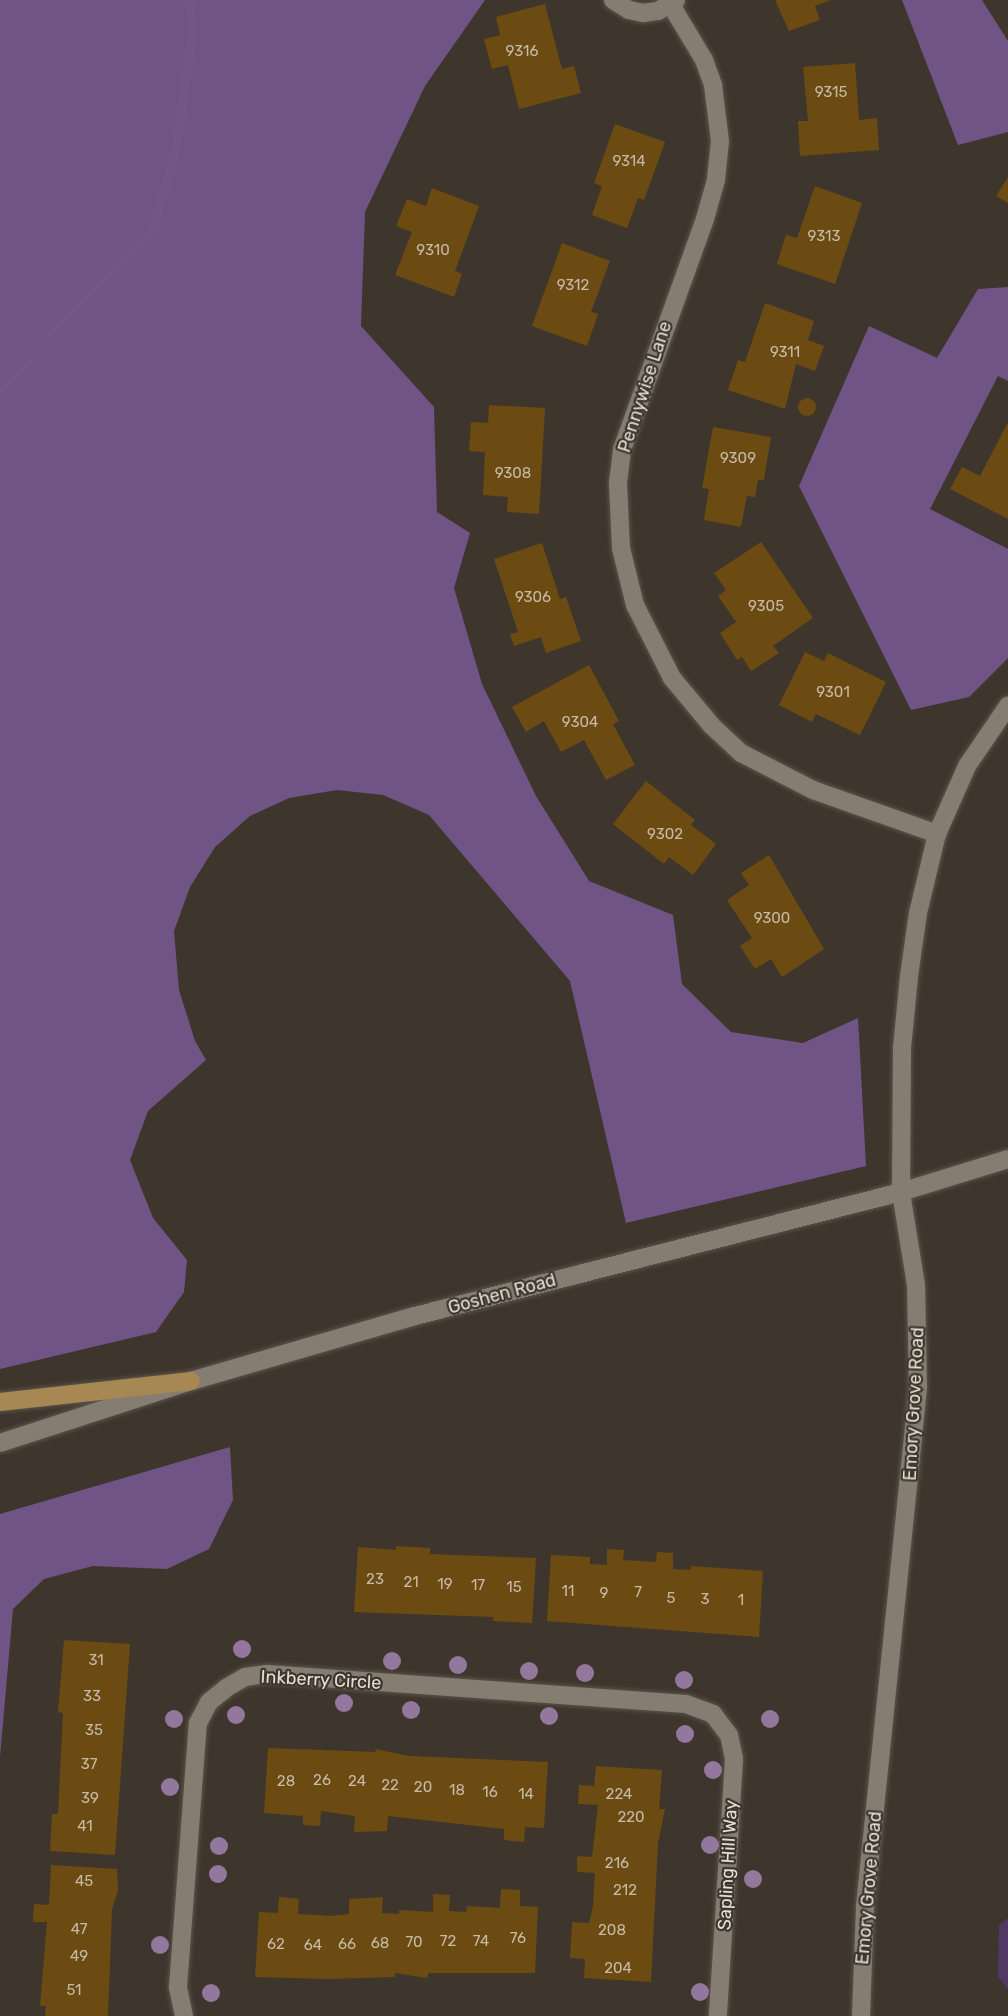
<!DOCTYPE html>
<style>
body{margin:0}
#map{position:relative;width:1008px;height:2016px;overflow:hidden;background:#3e362c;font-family:Rubik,sans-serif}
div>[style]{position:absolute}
.green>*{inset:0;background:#523864}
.forest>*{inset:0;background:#705485}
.stream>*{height:10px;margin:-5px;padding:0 5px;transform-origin:5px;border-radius:5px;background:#725687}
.building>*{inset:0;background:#6c4b12}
.round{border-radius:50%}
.roads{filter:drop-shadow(0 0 2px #5a544b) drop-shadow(0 0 2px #5a544b)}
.minor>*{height:18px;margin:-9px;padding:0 9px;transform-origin:9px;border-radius:9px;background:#857d72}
.major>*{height:18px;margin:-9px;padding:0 9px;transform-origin:9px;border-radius:9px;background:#a78752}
.trees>*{width:18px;height:18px;margin:-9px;border-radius:50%;background:#93779d}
span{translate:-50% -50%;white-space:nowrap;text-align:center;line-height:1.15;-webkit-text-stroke:4.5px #3e362c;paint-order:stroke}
.number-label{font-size:15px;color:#c6baa7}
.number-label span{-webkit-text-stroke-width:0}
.street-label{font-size:18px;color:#e4dfd9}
</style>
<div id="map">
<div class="green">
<div style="clip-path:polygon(1008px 1918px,1008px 1989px,998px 1977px,999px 1925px)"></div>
</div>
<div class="forest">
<div style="clip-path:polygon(0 0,485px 0,425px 86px,365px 212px,361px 326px,434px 407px,437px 512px,470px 533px,454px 588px,482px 684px,536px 796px,589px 881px,673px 915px,682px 984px,731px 1032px,803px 1043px,858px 1018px,866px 1166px,626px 1223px,570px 981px,429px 815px,383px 795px,337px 790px,289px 798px,250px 816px,215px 847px,190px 887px,174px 931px,179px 990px,195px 1041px,206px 1060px,148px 1111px,130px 1160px,153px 1218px,187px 1260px,184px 1292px,156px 1332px,0 1369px)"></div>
<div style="clip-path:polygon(902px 0,982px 0,1008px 41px,1008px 132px,958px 145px)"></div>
<div style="clip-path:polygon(1008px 287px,1008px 381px,998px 376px,930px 509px,1008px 549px,1008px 658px,969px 697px,911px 710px,799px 486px,869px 326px,937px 358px,978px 289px)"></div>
<div style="clip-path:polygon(230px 1447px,233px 1500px,209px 1549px,167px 1569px,93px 1566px,44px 1579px,13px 1609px,0 1757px,0 1514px)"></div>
</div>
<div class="stream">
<div style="left:0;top:389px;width:218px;rotate:-45.7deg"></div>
<div style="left:152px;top:233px;width:86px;rotate:-73.9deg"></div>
<div style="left:176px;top:150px;width:122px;rotate:-82deg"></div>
<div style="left:193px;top:29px;width:29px;rotate:-98deg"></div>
</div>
<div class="building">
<div style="clip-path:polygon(775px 0,831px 0,815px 6px,820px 20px,789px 31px)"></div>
<div style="clip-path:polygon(545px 4px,562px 69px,574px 66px,581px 93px,519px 109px,508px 65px,492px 69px,484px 39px,500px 35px,496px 17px)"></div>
<div style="clip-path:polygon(855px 63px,859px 120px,877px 118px,879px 150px,800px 156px,798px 121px,808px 121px,803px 67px)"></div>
<div style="clip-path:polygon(615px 124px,665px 142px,644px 200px,638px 198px,627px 228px,592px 215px,602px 186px,594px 183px)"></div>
<div style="clip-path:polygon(1008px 177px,1008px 203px,996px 196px)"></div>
<div style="clip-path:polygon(815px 186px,862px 203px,835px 284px,777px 264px,786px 235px,797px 238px)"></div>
<div style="clip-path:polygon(432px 188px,479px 206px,455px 271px,462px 274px,454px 297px,395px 275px,412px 232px,396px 226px,407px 199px,426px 206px)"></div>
<div style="clip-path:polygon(562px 243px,610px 261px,591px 312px,598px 314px,587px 346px,532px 326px)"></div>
<div style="clip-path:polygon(765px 303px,814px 321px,808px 340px,824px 346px,815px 371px,796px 364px,785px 409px,728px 390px,738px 360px,745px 362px)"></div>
<div class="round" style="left:798px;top:398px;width:18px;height:18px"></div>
<div style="clip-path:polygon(489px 405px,545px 408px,539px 514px,507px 512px,508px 497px,483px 495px,485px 452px,469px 451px,471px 422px,488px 423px)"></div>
<div style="clip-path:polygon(1008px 422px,1008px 519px,950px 489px,962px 467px,980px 476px)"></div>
<div style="clip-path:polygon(713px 427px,771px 437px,764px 480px,758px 480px,755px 497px,747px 496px,741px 527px,704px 520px,709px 489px,702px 488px)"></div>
<div style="clip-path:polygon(761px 542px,813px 618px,773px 646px,779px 653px,751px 671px,742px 657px,737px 660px,720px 633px,736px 622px,718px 596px,726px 590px,714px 573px)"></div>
<div style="clip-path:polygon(542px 543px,560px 599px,566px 597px,581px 641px,546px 653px,541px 637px,514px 646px,510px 634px,518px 632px,494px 559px)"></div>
<div style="clip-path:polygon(805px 652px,824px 661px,828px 653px,886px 682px,860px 735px,816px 714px,812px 722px,779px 705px)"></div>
<div style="clip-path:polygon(589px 665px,619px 721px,613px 724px,635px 765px,606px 780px,584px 740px,561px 752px,544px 721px,526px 732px,512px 707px)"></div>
<div style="clip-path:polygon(646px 781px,695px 820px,691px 825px,716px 844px,693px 875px,669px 857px,664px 864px,613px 824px)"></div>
<div style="clip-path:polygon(769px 855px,824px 949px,782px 977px,771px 959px,755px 969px,740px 946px,752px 938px,727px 900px,749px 885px,741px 873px)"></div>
<div style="clip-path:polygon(396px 1546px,430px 1548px,430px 1554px,536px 1558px,532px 1623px,493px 1621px,493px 1617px,354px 1612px,358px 1547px,396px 1550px)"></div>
<div style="clip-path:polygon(607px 1549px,624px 1550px,623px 1560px,656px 1562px,657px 1552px,673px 1553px,673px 1569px,691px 1570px,691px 1566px,763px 1571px,759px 1637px,547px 1621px,551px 1555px,590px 1557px,590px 1564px,607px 1565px)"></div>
<div style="clip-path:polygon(64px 1640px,130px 1644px,115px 1855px,50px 1851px,52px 1814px,58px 1814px,63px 1713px,58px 1712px)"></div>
<div style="clip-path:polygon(268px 1748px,376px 1752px,375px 1749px,409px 1756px,548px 1762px,544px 1828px,525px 1827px,524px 1842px,504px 1840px,504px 1829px,388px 1816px,387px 1831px,354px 1832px,355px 1816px,321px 1811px,320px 1826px,303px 1825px,303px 1816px,264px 1813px)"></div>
<div style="clip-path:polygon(596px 1766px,662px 1770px,659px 1809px,665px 1809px,658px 1843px,651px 1982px,584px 1978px,585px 1959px,570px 1958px,572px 1922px,589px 1923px,593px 1906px,595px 1873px,577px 1872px,577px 1856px,592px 1857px,598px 1805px,578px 1804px,579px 1785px,594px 1786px)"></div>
<div style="clip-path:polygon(51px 1865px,117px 1869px,118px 1891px,112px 1909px,108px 2016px,45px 2016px,46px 2006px,40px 2006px,47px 1922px,33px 1922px,34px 1904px,49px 1905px)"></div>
<div style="clip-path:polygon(501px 1889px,520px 1890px,520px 1906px,538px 1907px,535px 1973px,429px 1973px,427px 1978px,395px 1973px,395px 1977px,328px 1979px,255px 1977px,259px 1912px,278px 1913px,279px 1897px,299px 1899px,298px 1914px,331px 1916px,349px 1914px,349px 1899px,383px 1897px,382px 1913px,399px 1914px,399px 1910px,433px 1912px,433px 1894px,450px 1895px,449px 1911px,466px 1912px,467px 1906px,500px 1908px)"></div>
</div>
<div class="roads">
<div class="minor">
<div style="left:613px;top:0;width:19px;rotate:32deg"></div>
<div style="left:629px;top:10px;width:14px;rotate:12deg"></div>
<div style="left:643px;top:13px;width:15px;rotate:-8deg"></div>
<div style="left:658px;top:11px;width:21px;rotate:-31deg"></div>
<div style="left:671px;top:5px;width:64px;rotate:59deg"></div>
<div style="left:704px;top:60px;width:27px;rotate:70deg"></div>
<div style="left:713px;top:85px;width:56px;rotate:82.9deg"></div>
<div style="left:720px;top:141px;width:39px;rotate:96deg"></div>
<div style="left:716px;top:180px;width:41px;rotate:105.8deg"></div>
<div style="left:705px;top:219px;width:245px;rotate:109.8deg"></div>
<div style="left:622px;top:450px;width:34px;rotate:97deg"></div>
<div style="left:618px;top:484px;width:64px;rotate:87.3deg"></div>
<div style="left:621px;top:548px;width:59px;rotate:76.2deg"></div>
<div style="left:635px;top:605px;width:82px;rotate:63.1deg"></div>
<div style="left:672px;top:678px;width:62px;rotate:50.2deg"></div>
<div style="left:712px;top:726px;width:40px;rotate:43deg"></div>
<div style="left:741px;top:753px;width:81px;rotate:27.2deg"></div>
<div style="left:813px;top:790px;width:132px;rotate:19.5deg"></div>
<div style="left:0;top:1443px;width:201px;rotate:-18deg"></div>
<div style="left:191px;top:1381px;width:233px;rotate:-16.2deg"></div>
<div style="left:415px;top:1316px;width:502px;rotate:-14.31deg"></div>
<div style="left:901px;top:1192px;width:112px;rotate:-17.1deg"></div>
<div style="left:184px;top:2016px;width:30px;rotate:-102deg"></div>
<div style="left:178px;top:1987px;width:265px;rotate:-85.7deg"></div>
<div style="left:198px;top:1723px;width:24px;rotate:-62deg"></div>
<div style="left:209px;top:1702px;width:22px;rotate:-39deg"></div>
<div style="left:226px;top:1688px;width:22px;rotate:-30deg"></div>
<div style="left:245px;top:1677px;width:22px;rotate:-8deg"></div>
<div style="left:267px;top:1674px;width:420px;rotate:4.1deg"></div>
<div style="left:686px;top:1704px;width:29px;rotate:20deg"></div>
<div style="left:713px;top:1714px;width:26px;rotate:53deg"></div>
<div style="left:729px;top:1735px;width:25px;rotate:78deg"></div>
<div style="left:734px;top:1759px;width:257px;rotate:93.6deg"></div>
<div style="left:861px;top:2016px;width:110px;rotate:-87.9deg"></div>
<div style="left:865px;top:1906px;width:521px;rotate:-84.16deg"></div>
<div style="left:918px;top:1388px;width:103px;rotate:-91.1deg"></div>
<div style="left:916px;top:1285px;width:94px;rotate:-99.2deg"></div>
<div style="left:901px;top:1192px;width:144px;rotate:-89.6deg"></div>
<div style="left:902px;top:1048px;width:72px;rotate:-84.4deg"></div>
<div style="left:909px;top:976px;width:64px;rotate:-81.9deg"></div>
<div style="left:918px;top:913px;width:81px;rotate:-76.5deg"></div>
<div style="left:937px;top:834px;width:74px;rotate:-66.2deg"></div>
<div style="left:967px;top:766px;width:73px;rotate:-55.7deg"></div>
</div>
<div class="major">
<div style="left:0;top:1402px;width:192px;rotate:-6.3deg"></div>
</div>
</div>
<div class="trees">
<div style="left:242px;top:1649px"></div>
<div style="left:392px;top:1661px"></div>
<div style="left:458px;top:1665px"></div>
<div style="left:529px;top:1671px"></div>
<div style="left:585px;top:1673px"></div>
<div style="left:684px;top:1680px"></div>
<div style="left:344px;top:1703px"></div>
<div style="left:411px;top:1710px"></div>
<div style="left:236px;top:1715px"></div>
<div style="left:549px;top:1716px"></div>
<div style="left:174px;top:1719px"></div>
<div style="left:770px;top:1719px"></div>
<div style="left:685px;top:1734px"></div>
<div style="left:713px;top:1770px"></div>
<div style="left:170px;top:1787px"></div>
<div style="left:710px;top:1845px"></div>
<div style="left:219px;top:1846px"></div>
<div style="left:218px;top:1874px"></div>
<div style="left:753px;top:1879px"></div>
<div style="left:160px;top:1945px"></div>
<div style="left:700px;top:1992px"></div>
<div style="left:211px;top:1993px"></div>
</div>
<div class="number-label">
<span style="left:522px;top:52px">9316</span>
<span style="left:831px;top:93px">9315</span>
<span style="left:629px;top:162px">9314</span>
<span style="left:824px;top:237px">9313</span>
<span style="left:433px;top:251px">9310</span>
<span style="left:573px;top:286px">9312</span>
<span style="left:785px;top:353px">9311</span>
<span style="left:738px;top:459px">9309</span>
<span style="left:513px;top:474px">9308</span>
<span style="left:533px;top:598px">9306</span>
<span style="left:766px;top:607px">9305</span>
<span style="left:833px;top:693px">9301</span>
<span style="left:580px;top:723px">9304</span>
<span style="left:665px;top:835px">9302</span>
<span style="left:772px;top:919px">9300</span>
<span style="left:375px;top:1580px">23</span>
<span style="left:411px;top:1583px">21</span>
<span style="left:445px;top:1585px">19</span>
<span style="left:478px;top:1586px">17</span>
<span style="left:514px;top:1588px">15</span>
<span style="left:568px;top:1592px">11</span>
<span style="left:638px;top:1593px">7</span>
<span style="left:604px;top:1594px">9</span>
<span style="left:671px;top:1599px">5</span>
<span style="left:705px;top:1600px">3</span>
<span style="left:741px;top:1601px">1</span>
<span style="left:96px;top:1661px">31</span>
<span style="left:92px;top:1697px">33</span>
<span style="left:94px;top:1731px">35</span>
<span style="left:89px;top:1765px">37</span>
<span style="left:322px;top:1781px">26</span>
<span style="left:286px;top:1782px">28</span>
<span style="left:357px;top:1782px">24</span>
<span style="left:390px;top:1786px">22</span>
<span style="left:423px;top:1788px">20</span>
<span style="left:457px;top:1791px">18</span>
<span style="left:490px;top:1793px">16</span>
<span style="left:526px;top:1795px">14</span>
<span style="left:619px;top:1795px">224</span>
<span style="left:90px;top:1799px">39</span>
<span style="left:631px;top:1818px">220</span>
<span style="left:85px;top:1827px">41</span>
<span style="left:617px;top:1864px">216</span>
<span style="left:84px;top:1882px">45</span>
<span style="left:625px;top:1891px">212</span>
<span style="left:79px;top:1930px">47</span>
<span style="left:612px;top:1931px">208</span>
<span style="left:518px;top:1939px">76</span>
<span style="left:448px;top:1942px">72</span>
<span style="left:481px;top:1942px">74</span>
<span style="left:414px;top:1943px">70</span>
<span style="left:380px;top:1944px">68</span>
<span style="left:276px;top:1945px">62</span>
<span style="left:347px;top:1945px">66</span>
<span style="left:313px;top:1946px">64</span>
<span style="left:79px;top:1957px">49</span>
<span style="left:618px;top:1969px">204</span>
<span style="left:74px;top:1991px">51</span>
</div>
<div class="street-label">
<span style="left:645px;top:387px;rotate:-72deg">Pennywise Lane</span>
<span style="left:502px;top:1294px;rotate:-15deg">Goshen Road</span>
<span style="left:914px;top:1404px;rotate:-87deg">Emory Grove Road</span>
<span style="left:321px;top:1680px;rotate:3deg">Inkberry Circle</span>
<span style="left:728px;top:1865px;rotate:-87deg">Sapling Hill Way</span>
<span style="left:869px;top:1888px;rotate:-85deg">Emory Grove Road</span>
</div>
</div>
